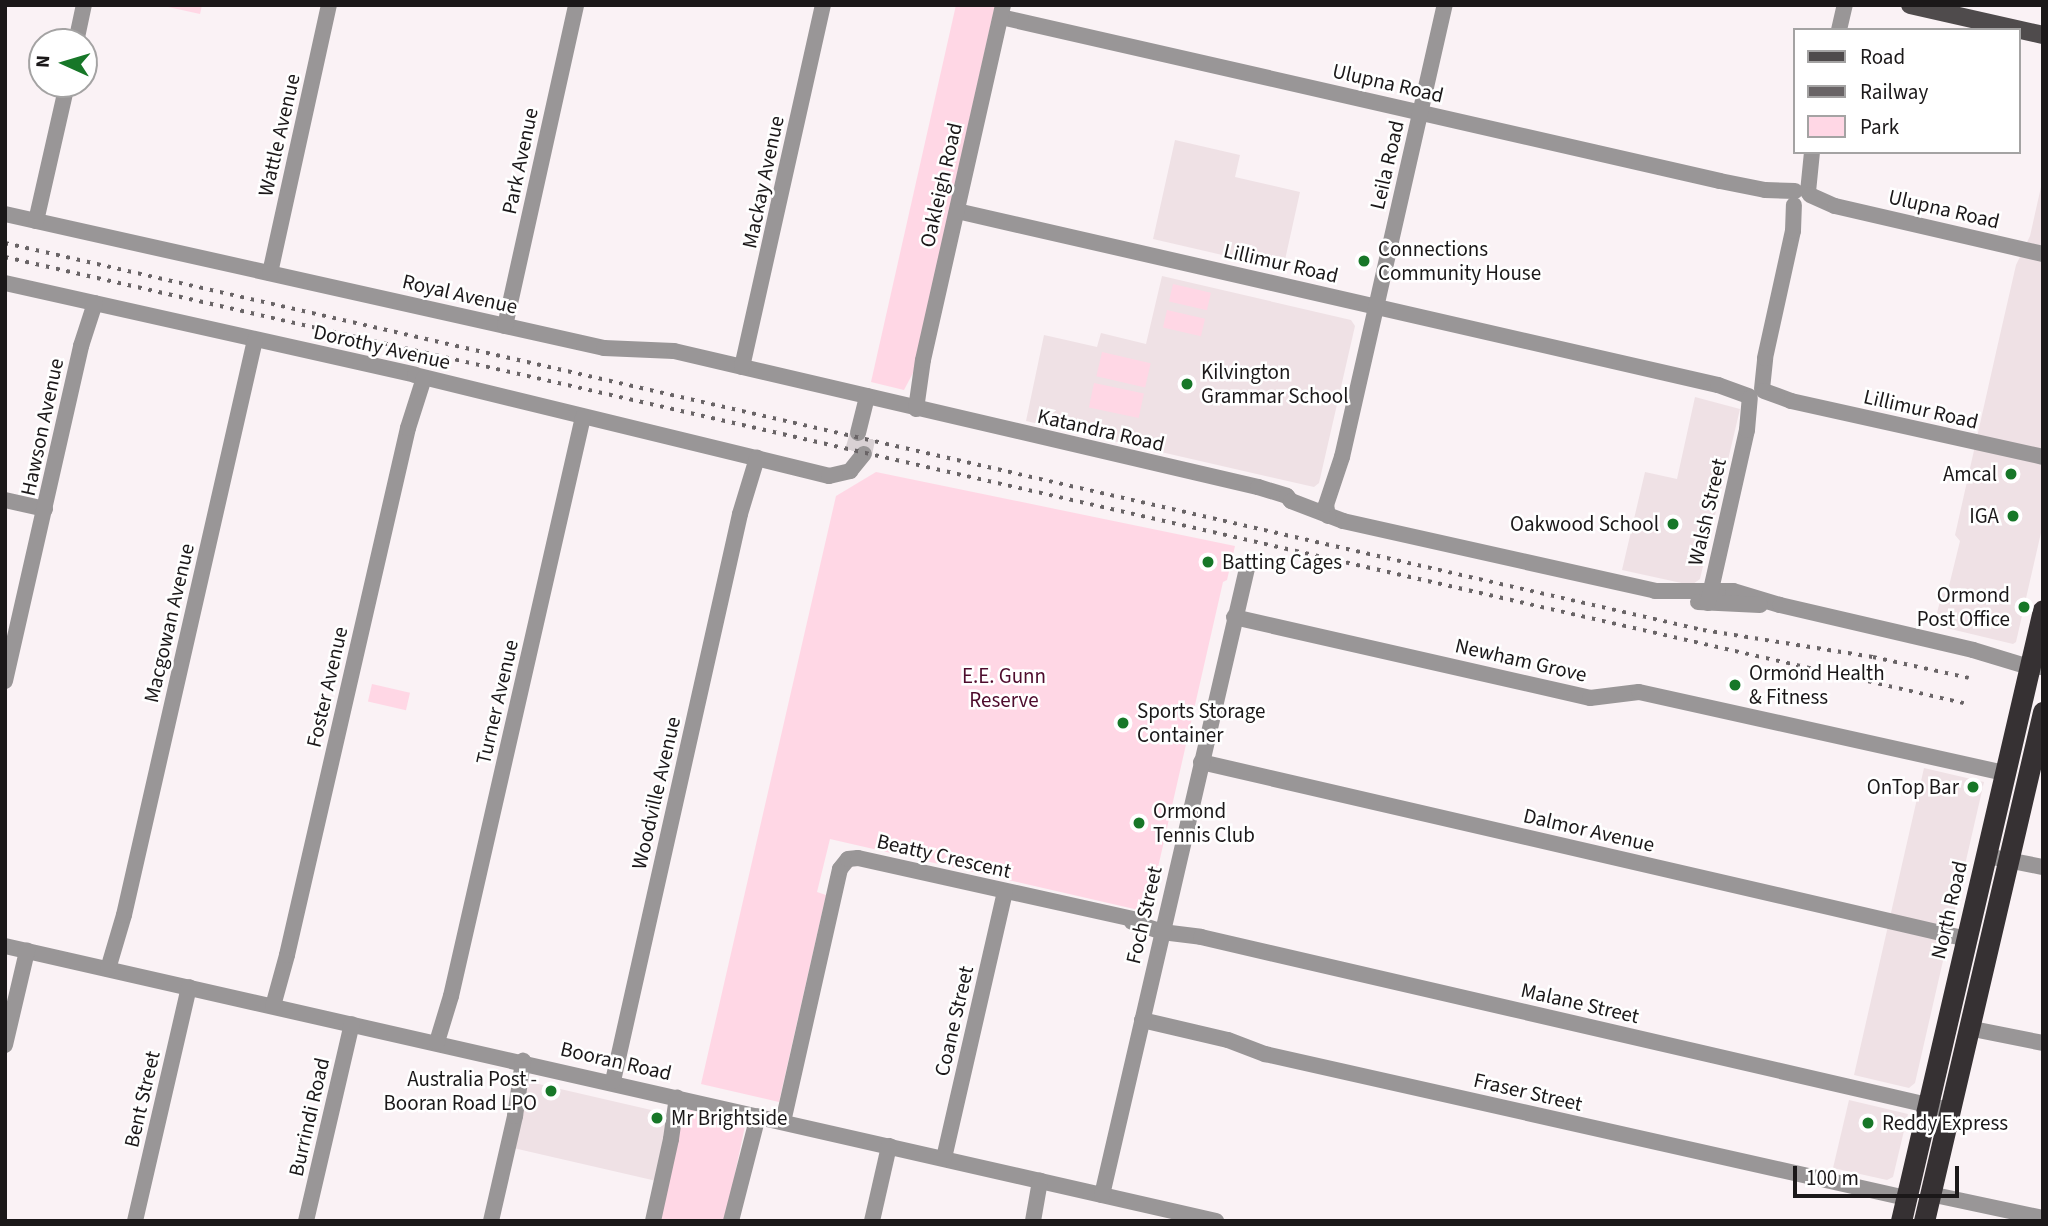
<!DOCTYPE html>
<style>
body{margin:0}
#map{position:relative;width:2048px;height:1226px;overflow:hidden;background:#faf2f5;font-family:"Source Sans 3",sans-serif}
div>[style]{position:absolute}
.built>*{inset:0;background:#efe1e5;transform-origin:0 0}
.green>*{inset:0;background:#ffd7e5;transform-origin:0 0}
.minor-tunnel>*{height:16px;margin-top:-8px;transform-origin:0;background:repeating-linear-gradient(90deg,#d9d1d4 0 16px,transparent 0 24px)}
.minor>*{height:16px;margin:-8px;padding:0 8px;transform-origin:8px;border-radius:8px;background:#999697}
.major>*{height:18px;margin:-9px;padding:0 9px;transform-origin:9px;border-radius:9px;background:#4f4b4c}
.highway>*{height:21px;margin:-10.5px;padding:0 10.5px;transform-origin:10.5px;border-radius:10.5px;background:#363133}
.rail>*{height:3.5px;margin-top:-1.75px;transform-origin:0;background:repeating-linear-gradient(90deg,#696466 0 3.5px,transparent 0 10.5px)}
.dots>*{width:19px;height:19px;translate:-50% -50%;box-sizing:border-box;border:4px solid #fff;border-radius:50%}
span{translate:-50% -50%;white-space:nowrap;text-align:center;line-height:1.15;-webkit-text-stroke:5px #fff;paint-order:stroke}
.street-label{font-size:21px;color:#1b1819}
.poi-label{font-size:21px;color:#1b1819}
.left{translate:0 -50%;text-align:left}
.right{translate:-100% -50%;text-align:right}
.park-label{font-size:21px;color:#4e0c2d}
.frame{position:absolute;inset:0;border:7px solid #1b1819;pointer-events:none}
.legend{position:absolute;left:1793px;top:28px;width:228px;height:126px;box-sizing:border-box;background:#fff;border:2px solid #a4a3a3;margin:0;padding:9px 12px;list-style:none;font-size:21px;color:#1b1819}
.legend li{display:flex;align-items:center;gap:14px;height:35px}
.legend b{width:35px;border:2px solid #a4a3a3}
.north{position:absolute;left:28px;top:28px;width:70px;height:70px;box-sizing:border-box;background:#fff;border:2px solid #a4a3a3;border-radius:50%;rotate:274deg;font-size:19px;font-weight:700;line-height:28px;text-align:center;color:#1b1819}
.north::after{content:'';display:block;margin:auto;width:24px;height:32px;background:#177728;clip-path:polygon(50% 0,100% 100%,50% 72%,0 100%)}
.scale{position:absolute;left:1793px;top:1166px;width:166px;height:32px;box-sizing:border-box;border:4px solid #1b1819;border-top:0;padding-left:9px;font-size:21px;line-height:24px;white-space:nowrap;color:#1b1819;-webkit-text-stroke:5px #fff;paint-order:stroke}
</style>
<div id="map">
<div class="built">
<div style="clip-path:polygon(1175px 140px,1240px 155px,1235px 177px,1300px 192px,1283px 269px,1153px 239px)"></div>
<div style="clip-path:polygon(2043px 178px,2043px 524px,2016px 642px,2013px 644px,1934px 625px,1942px 593px,1947px 594px,1960px 541px,1955px 535px,1997px 348px,2016px 265px,2030px 236px)"></div>
<div style="clip-path:polygon(1162px 276px,1351px 320px,1355px 326px,1319px 483px,1314px 487px,1026px 421px,1044px 335px,1097px 347px,1101px 333px,1146px 344px)"></div>
<div style="clip-path:polygon(1695px 397px,1740px 409px,1700px 579px,1693px 584px,1686px 584px,1622px 570px,1645px 472px,1677px 479px)"></div>
<div style="clip-path:polygon(1924px 768px,1984px 782px,1915px 1083px,1909px 1088px,1854px 1075px)"></div>
<div style="left:517px;top:1079px;width:170px;height:68px;rotate:13deg"></div>
<div style="clip-path:polygon(1849px 1100px,1908px 1114px,1893px 1177px,1887px 1180px,1833px 1168px)"></div>
</div>
<div class="green">
<div style="clip-path:polygon(159px 5px,202px 5px,200px 14px)"></div>
<div style="clip-path:polygon(956px 5px,995px 5px,913px 373px,904px 390px,871px 382px)"></div>
<div style="left:1173px;top:284px;width:39px;height:18px;rotate:13deg"></div>
<div style="left:1167px;top:310px;width:39px;height:18px;rotate:13deg"></div>
<div style="left:1102px;top:352px;width:50px;height:25px;rotate:13deg"></div>
<div style="left:1094px;top:383px;width:51px;height:25px;rotate:12deg"></div>
<div style="clip-path:polygon(876px 472px,1235px 546px,1227px 580px,1223px 582px,1149px 907px,1143px 911px,830px 839px,817px 892px,826px 895px,779px 1102px,701px 1084px,836px 496px)"></div>
<div style="left:372px;top:684px;width:39px;height:18px;rotate:13deg"></div>
<div style="clip-path:polygon(691px 1110px,745px 1126px,725px 1221px,659px 1221px,683px 1116px)"></div>
</div>
<div class="minor-tunnel">
<div style="left:853px;top:451px;width:19px;rotate:-74deg"></div>
<div style="left:864px;top:454px;width:19px;rotate:-78deg"></div>
</div>
<div class="minor">
<div style="left:1001px;top:17px;width:737px;rotate:12.85deg"></div>
<div style="left:1720px;top:181px;width:46px;rotate:11.3deg"></div>
<div style="left:1765px;top:190px;width:30px;rotate:2deg"></div>
<div style="left:1839px;top:30px;width:26px;rotate:-77deg"></div>
<div style="left:76px;top:42px;width:38px;rotate:-78deg"></div>
<div style="left:1808px;top:192px;width:40px;rotate:-84.3deg"></div>
<div style="left:1810px;top:195px;width:27px;rotate:24deg"></div>
<div style="left:1835px;top:206px;width:213px;rotate:13deg"></div>
<div style="left:957px;top:211px;width:781px;rotate:12.88deg"></div>
<div style="left:1718px;top:385px;width:33px;rotate:20deg"></div>
<div style="left:5px;top:214px;width:614px;rotate:12.61deg"></div>
<div style="left:604px;top:348px;width:70px;rotate:2.5deg"></div>
<div style="left:674px;top:351px;width:600px;rotate:13.11deg"></div>
<div style="left:1258px;top:487px;width:30px;rotate:17deg"></div>
<div style="left:1287px;top:496px;width:6px;rotate:51deg"></div>
<div style="left:1291px;top:501px;width:56px;rotate:21deg"></div>
<div style="left:1343px;top:521px;width:320px;rotate:12.6deg"></div>
<div style="left:1655px;top:591px;width:78px"></div>
<div style="left:1733px;top:591px;width:49px;rotate:16.6deg"></div>
<div style="left:1780px;top:605px;width:198px;rotate:13.1deg"></div>
<div style="left:1973px;top:650px;width:59px;rotate:16.9deg"></div>
<div style="left:2029px;top:667px;width:14px"></div>
<div style="left:36px;top:221px;width:140px;rotate:-77.2deg"></div>
<div style="left:270px;top:273px;width:274px;rotate:-77.6deg"></div>
<div style="left:5px;top:283px;width:420px;rotate:12.6deg"></div>
<div style="left:415px;top:375px;width:426px;rotate:13.7deg"></div>
<div style="left:829px;top:476px;width:22px;rotate:-13deg"></div>
<div style="left:850px;top:471px;width:22px;rotate:-51deg"></div>
<div style="left:505px;top:326px;width:329px;rotate:-77.5deg"></div>
<div style="left:742px;top:367px;width:371px;rotate:-77.4deg"></div>
<div style="left:1762px;top:389px;width:31px;rotate:-84deg"></div>
<div style="left:1765px;top:358px;width:130px;rotate:-77.6deg"></div>
<div style="left:1793px;top:231px;width:26px;rotate:-88deg"></div>
<div style="left:1764px;top:391px;width:29px;rotate:20deg"></div>
<div style="left:1791px;top:401px;width:258px;rotate:12.5deg"></div>
<div style="left:916px;top:409px;width:49px;rotate:-81.9deg"></div>
<div style="left:923px;top:360px;width:364px;rotate:-77.3deg"></div>
<div style="left:858px;top:433px;width:38px;rotate:-76deg"></div>
<div style="left:5px;top:500px;width:41px;rotate:12.7deg"></div>
<div style="left:1328px;top:516px;width:11px;rotate:-100deg"></div>
<div style="left:1326px;top:505px;width:51px;rotate:-71.6deg"></div>
<div style="left:1342px;top:457px;width:464px;rotate:-77.2deg"></div>
<div style="left:1698px;top:602px;width:62px;rotate:2.8deg"></div>
<div style="left:1708px;top:603px;width:177px;rotate:-77.3deg"></div>
<div style="left:1747px;top:430px;width:32px;rotate:-85deg"></div>
<div style="left:1234px;top:617px;width:365px;rotate:12.8deg"></div>
<div style="left:1590px;top:698px;width:49px;rotate:-7deg"></div>
<div style="left:1639px;top:692px;width:375px;rotate:12.5deg"></div>
<div style="left:5px;top:681px;width:344px;rotate:-77.2deg"></div>
<div style="left:81px;top:346px;width:45px;rotate:-72deg"></div>
<div style="left:1201px;top:762px;width:786px;rotate:13.01deg"></div>
<div style="left:1997px;top:858px;width:47px;rotate:11.1deg"></div>
<div style="left:1132px;top:922px;width:32px;rotate:18deg"></div>
<div style="left:1162px;top:932px;width:39px;rotate:7deg"></div>
<div style="left:1201px;top:937px;width:768px;rotate:13.02deg"></div>
<div style="left:5px;top:946px;width:1242px;rotate:12.79deg"></div>
<div style="left:108px;top:969px;width:56px;rotate:-73.5deg"></div>
<div style="left:124px;top:915px;width:590px;rotate:-77.17deg"></div>
<div style="left:273px;top:1006px;width:53px;rotate:-74.6deg"></div>
<div style="left:287px;top:955px;width:541px;rotate:-77.07deg"></div>
<div style="left:408px;top:428px;width:52px;rotate:-72.3deg"></div>
<div style="left:1142px;top:1020px;width:88px;rotate:13.1deg"></div>
<div style="left:1228px;top:1040px;width:40px;rotate:21deg"></div>
<div style="left:1265px;top:1054px;width:657px;rotate:12.66deg"></div>
<div style="left:1968px;top:1028px;width:76px;rotate:11.3deg"></div>
<div style="left:437px;top:1042px;width:48px;rotate:-73.1deg"></div>
<div style="left:451px;top:996px;width:594px;rotate:-77.16deg"></div>
<div style="left:5px;top:1045px;width:97px;rotate:-76.8deg"></div>
<div style="left:613px;top:1081px;width:581px;rotate:-77.37deg"></div>
<div style="left:740px;top:514px;width:59px;rotate:-73.1deg"></div>
<div style="left:783px;top:1122px;width:259px;rotate:-77.3deg"></div>
<div style="left:840px;top:869px;width:13px;rotate:-51deg"></div>
<div style="left:848px;top:859px;width:10px;rotate:-6deg"></div>
<div style="left:858px;top:858px;width:291px;rotate:12.5deg"></div>
<div style="left:944px;top:1158px;width:273px;rotate:-77.1deg"></div>
<div style="left:1930px;top:1194px;width:116px;rotate:12deg"></div>
<div style="left:1102px;top:1195px;width:648px;rotate:-76.97deg"></div>
<div style="left:135px;top:1221px;width:240px;rotate:-77deg"></div>
<div style="left:306px;top:1221px;width:202px;rotate:-76.9deg"></div>
<div style="left:491px;top:1221px;width:108px;rotate:-77.1deg"></div>
<div style="left:515px;top:1116px;width:56px;rotate:-81.7deg"></div>
<div style="left:653px;top:1221px;width:84px;rotate:-77.6deg"></div>
<div style="left:671px;top:1139px;width:42px;rotate:-81.9deg"></div>
<div style="left:731px;top:1221px;width:108px;rotate:-75.6deg"></div>
<div style="left:872px;top:1221px;width:77px;rotate:-77.2deg"></div>
<div style="left:1033px;top:1221px;width:41px;rotate:-80.1deg"></div>
</div>
<div class="major">
<div style="left:1910px;top:5px;width:136px;rotate:12.7deg"></div>
</div>
<div class="highway">
<div style="left:1901px;top:1221px;width:627px;rotate:-76.92deg"></div>
<div style="left:1924px;top:1221px;width:523px;rotate:-76.84deg"></div>
</div>
<div class="rail">
<div style="left:5px;top:243px;width:1742px;rotate:12.84deg"></div>
<div style="left:1703px;top:630px;width:172px;rotate:9deg"></div>
<div style="left:1873px;top:657px;width:98px;rotate:12.3deg"></div>
<div style="left:5px;top:257px;width:2009px;rotate:12.83deg"></div>
</div>
<div class="dots">
<div style="left:1364px;top:261px;background:#177728"></div>
<div style="left:1187px;top:384px;background:#177728"></div>
<div style="left:2011px;top:474px;background:#177728"></div>
<div style="left:2013px;top:516px;background:#177728"></div>
<div style="left:1673px;top:524px;background:#177728"></div>
<div style="left:1208px;top:562px;background:#177728"></div>
<div style="left:2024px;top:607px;background:#177728"></div>
<div style="left:1735px;top:685px;background:#177728"></div>
<div style="left:1123px;top:723px;background:#177728"></div>
<div style="left:1973px;top:787px;background:#177728"></div>
<div style="left:1139px;top:823px;background:#177728"></div>
<div style="left:551px;top:1091px;background:#177728"></div>
<div style="left:657px;top:1118px;background:#177728"></div>
<div style="left:1868px;top:1123px;background:#177728"></div>
</div>
<div class="street-label">
<span style="left:1388px;top:83px;rotate:13deg">Ulupna Road</span>
<span style="left:279px;top:135px;rotate:-77deg">Wattle Avenue</span>
<span style="left:520px;top:161px;rotate:-78deg">Park Avenue</span>
<span style="left:1387px;top:165px;rotate:-77deg">Leila Road</span>
<span style="left:763px;top:182px;rotate:-78deg">Mackay Avenue</span>
<span style="left:941px;top:185px;rotate:-77deg">Oakleigh Road</span>
<span style="left:1944px;top:209px;rotate:13deg">Ulupna Road</span>
<span style="left:1281px;top:263px;rotate:13deg">Lillimur Road</span>
<span style="left:460px;top:294px;rotate:13deg">Royal Avenue</span>
<span style="left:382px;top:347px;rotate:13deg">Dorothy Avenue</span>
<span style="left:1921px;top:409px;rotate:13deg">Lillimur Road</span>
<span style="left:42px;top:427px;rotate:-78deg">Hawson Avenue</span>
<span style="left:1101px;top:430px;rotate:13deg">Katandra Road</span>
<span style="left:1707px;top:512px;rotate:-77deg">Walsh Street</span>
<span style="left:169px;top:623px;rotate:-77deg">Macgowan Avenue</span>
<span style="left:1521px;top:660px;rotate:13deg">Newham Grove</span>
<span style="left:327px;top:687px;rotate:-77deg">Foster Avenue</span>
<span style="left:497px;top:702px;rotate:-77deg">Turner Avenue</span>
<span style="left:656px;top:793px;rotate:-77deg">Woodville Avenue</span>
<span style="left:1589px;top:830px;rotate:13deg">Dalmor Avenue</span>
<span style="left:944px;top:856px;rotate:13deg">Beatty Crescent</span>
<span style="left:1949px;top:910px;rotate:-77deg">North Road</span>
<span style="left:1144px;top:915px;rotate:-77deg">Foch Street</span>
<span style="left:1580px;top:1003px;rotate:13deg">Malane Street</span>
<span style="left:954px;top:1021px;rotate:-77deg">Coane Street</span>
<span style="left:616px;top:1061px;rotate:13deg">Booran Road</span>
<span style="left:1528px;top:1092px;rotate:13deg">Fraser Street</span>
<span style="left:142px;top:1099px;rotate:-77deg">Bent Street</span>
<span style="left:309px;top:1117px;rotate:-77deg">Burrindi Road</span>
</div>
<div class="poi-label">
<span class="left" style="left:1378px;top:261px">Connections<br>Community House</span>
<span class="left" style="left:1201px;top:384px">Kilvington<br>Grammar School</span>
<span class="right" style="left:1997px;top:474px">Amcal</span>
<span class="right" style="left:1999px;top:516px">IGA</span>
<span class="right" style="left:1659px;top:524px">Oakwood School</span>
<span class="left" style="left:1222px;top:562px">Batting Cages</span>
<span class="right" style="left:2010px;top:607px">Ormond<br>Post Office</span>
<span class="left" style="left:1749px;top:685px">Ormond Health<br>&amp; Fitness</span>
<span class="left" style="left:1137px;top:723px">Sports Storage<br>Container</span>
<span class="right" style="left:1959px;top:787px">OnTop Bar</span>
<span class="left" style="left:1153px;top:823px">Ormond<br>Tennis Club</span>
<span class="right" style="left:537px;top:1091px">Australia Post -<br>Booran Road LPO</span>
<span class="left" style="left:671px;top:1118px">Mr Brightside</span>
<span class="left" style="left:1882px;top:1123px">Reddy Express</span>
</div>
<div class="park-label">
<span style="left:1004px;top:688px">E.E. Gunn<br>Reserve</span>
</div>
<div class="frame"></div>
<ul class="legend">
<li><b style="height:9px;background:#4f4b4c"></b>Road</li>
<li><b style="height:9px;background:#696466"></b>Railway</li>
<li><b style="height:19px;background:#ffd7e5"></b>Park</li>
</ul>
<div class="north">N</div>
<div class="scale">100 m</div>
</div>
